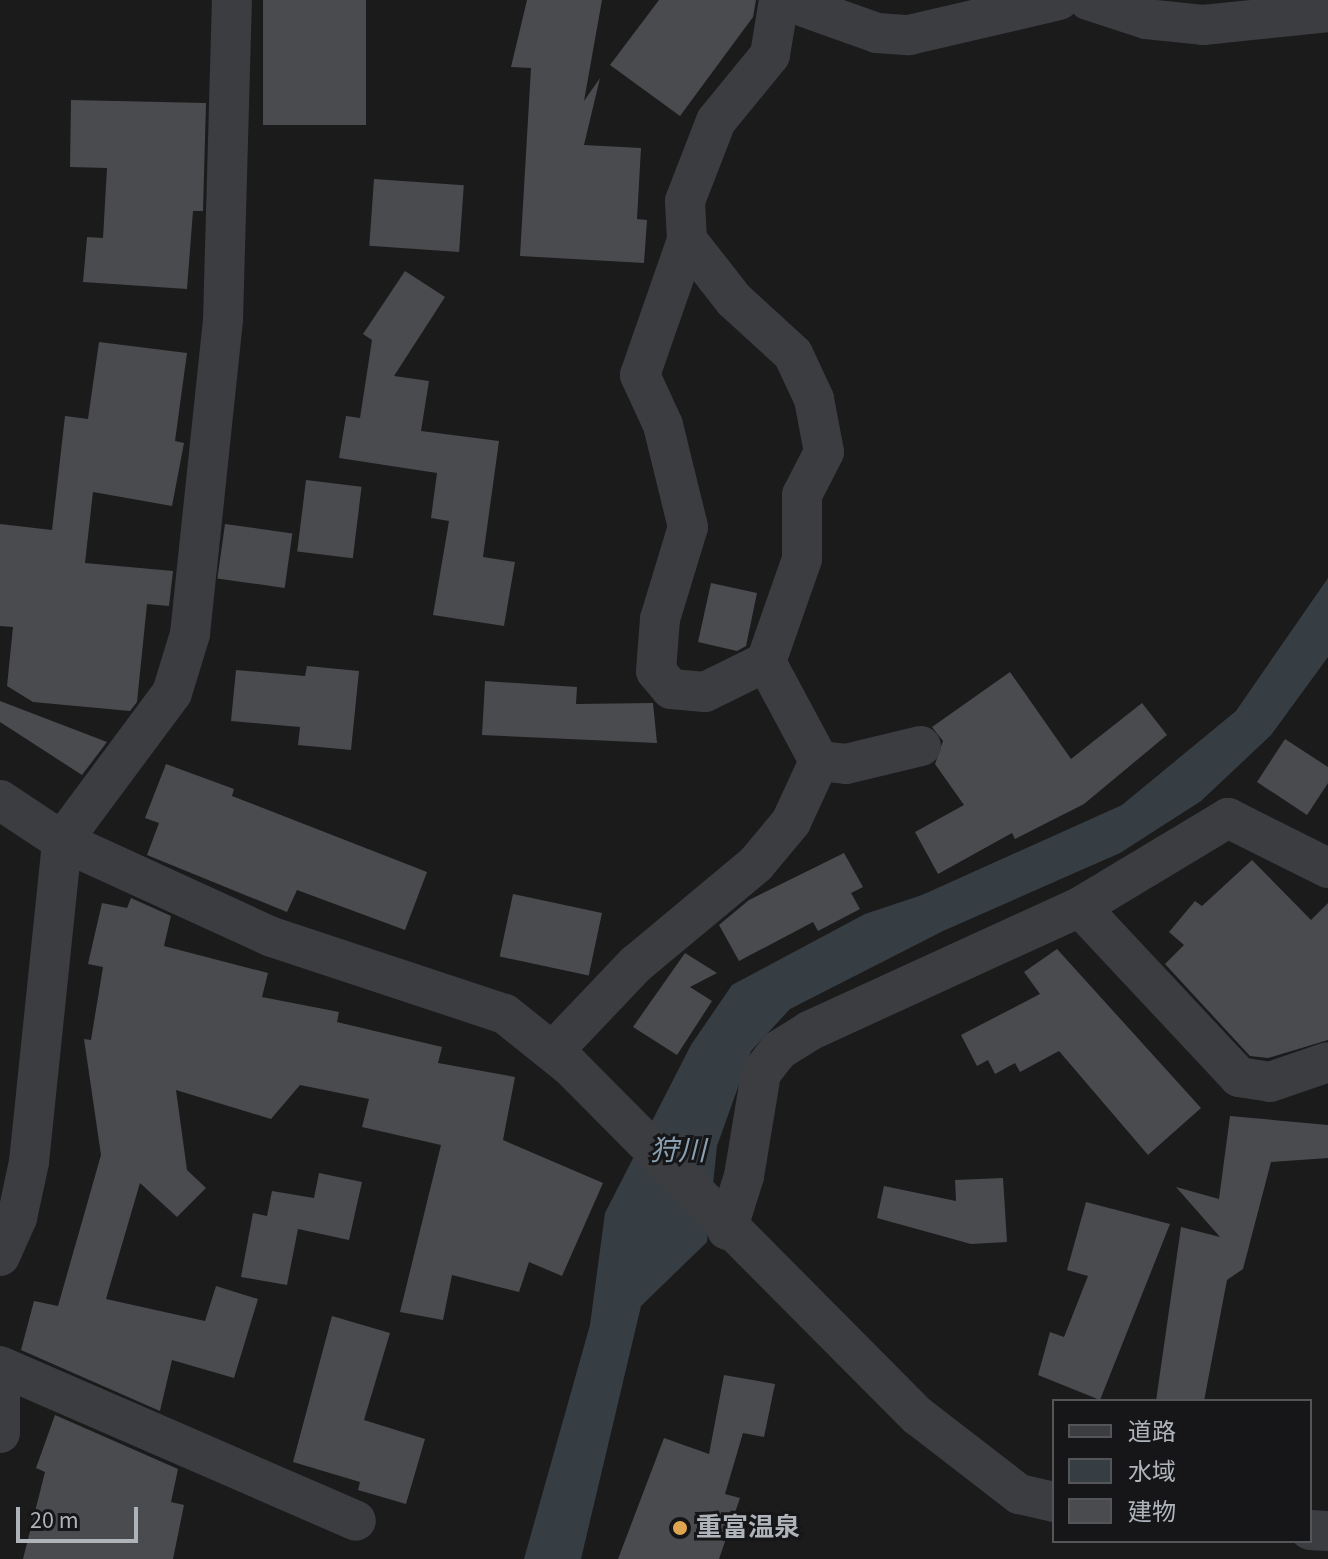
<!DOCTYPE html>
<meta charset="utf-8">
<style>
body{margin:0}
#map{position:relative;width:1328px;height:1559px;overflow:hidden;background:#1b1b1c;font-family:"Source Sans 3","Noto Sans JP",sans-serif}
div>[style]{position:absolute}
.water>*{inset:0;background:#363e44}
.building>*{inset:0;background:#4a4b4e;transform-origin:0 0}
.street>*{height:40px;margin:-20px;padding:0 20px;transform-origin:20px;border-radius:20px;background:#3c3d41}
.dots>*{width:22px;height:22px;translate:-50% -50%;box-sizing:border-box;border:4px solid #161618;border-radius:50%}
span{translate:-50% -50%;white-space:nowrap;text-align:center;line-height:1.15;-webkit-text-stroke:6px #161618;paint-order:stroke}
.poi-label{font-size:26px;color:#afb3ba;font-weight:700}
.left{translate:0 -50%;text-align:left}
.water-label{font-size:28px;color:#8aa1b1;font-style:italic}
.legend{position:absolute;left:1052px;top:1399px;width:260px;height:144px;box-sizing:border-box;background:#161618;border:2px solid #535559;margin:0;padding:10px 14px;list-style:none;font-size:24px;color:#afb3ba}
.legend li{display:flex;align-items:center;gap:16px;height:40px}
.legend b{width:40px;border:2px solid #535559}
.scale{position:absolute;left:16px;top:1507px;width:122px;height:36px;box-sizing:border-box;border:4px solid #afb3ba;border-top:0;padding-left:10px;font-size:24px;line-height:28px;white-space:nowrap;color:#afb3ba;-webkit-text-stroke:6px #161618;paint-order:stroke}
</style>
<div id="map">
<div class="water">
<div style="clip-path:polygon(1328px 578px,1328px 657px,1271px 735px,1201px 801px,1120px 853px,943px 931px,790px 1009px,751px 1051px,717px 1146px,707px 1242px,641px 1306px,581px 1559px,524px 1559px,590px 1325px,605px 1213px,691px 1045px,732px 985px,865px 914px,922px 895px,1122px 805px,1236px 711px)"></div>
</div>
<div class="building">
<div style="left:263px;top:0;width:103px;height:125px"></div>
<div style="clip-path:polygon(527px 0,602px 0,584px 101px,600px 78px,584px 145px,641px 148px,637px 219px,647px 220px,644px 263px,520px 256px,531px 68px,511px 67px)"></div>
<div style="clip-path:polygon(659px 0,756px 0,753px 17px,680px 116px,610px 65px)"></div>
<div style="clip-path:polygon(71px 100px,206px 103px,203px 211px,193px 211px,187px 289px,83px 282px,87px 237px,103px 238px,107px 168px,70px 167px)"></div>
<div style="left:374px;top:179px;width:90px;height:67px;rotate:4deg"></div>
<div style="clip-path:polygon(405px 271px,445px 297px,394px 376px,429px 381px,421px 431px,499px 441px,483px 557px,515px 562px,504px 626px,433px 615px,449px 521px,431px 518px,437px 473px,339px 458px,346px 416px,360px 418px,372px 340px,363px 334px)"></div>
<div style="clip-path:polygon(99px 342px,187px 353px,175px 441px,184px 443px,172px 506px,93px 492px,85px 563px,173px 571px,169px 606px,147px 604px,137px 702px,130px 711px,33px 702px,7px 686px,13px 627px,0 626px,0 524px,52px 530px,65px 416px,88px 419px)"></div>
<div style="left:306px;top:480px;width:56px;height:72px;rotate:7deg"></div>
<div style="left:225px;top:524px;width:68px;height:55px;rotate:8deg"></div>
<div style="clip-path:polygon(711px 583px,757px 593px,746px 646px,737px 651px,698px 642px)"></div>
<div style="clip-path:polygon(307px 666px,359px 671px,351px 750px,298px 745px,300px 727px,231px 721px,236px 670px,305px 676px)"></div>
<div style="clip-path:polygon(1010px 672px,1071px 759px,1142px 703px,1167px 735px,1084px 804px,1015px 839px,1012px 833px,938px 874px,915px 832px,964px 805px,935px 764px,943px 741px,932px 727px)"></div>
<div style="clip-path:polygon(485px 681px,577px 687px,576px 704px,653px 703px,657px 743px,482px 735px)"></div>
<div style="clip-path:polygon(0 701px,107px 742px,82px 775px,0 722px)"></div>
<div style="clip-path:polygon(1285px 739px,1328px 767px,1328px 783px,1307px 815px,1257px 782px)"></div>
<div style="clip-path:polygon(166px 764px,234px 789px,232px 796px,427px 872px,405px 930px,297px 890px,287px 912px,147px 855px,159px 823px,145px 818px)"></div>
<div style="clip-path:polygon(844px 853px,863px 887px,851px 893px,860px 909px,818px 931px,813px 922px,739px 961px,719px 925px,749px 900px)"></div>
<div style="clip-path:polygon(1252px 860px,1311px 920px,1328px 903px,1328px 1040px,1268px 1058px,1250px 1056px,1165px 964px,1184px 945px,1169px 932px,1195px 901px,1202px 906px)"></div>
<div style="left:513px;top:894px;width:91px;height:64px;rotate:12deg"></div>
<div style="clip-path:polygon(131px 898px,171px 916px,164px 946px,268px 973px,262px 997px,339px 1012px,337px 1022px,442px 1047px,438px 1063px,515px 1077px,503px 1140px,603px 1183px,562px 1276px,529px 1262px,519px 1292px,452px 1275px,443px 1320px,400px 1312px,441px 1145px,362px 1127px,369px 1099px,300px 1085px,271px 1119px,176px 1090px,187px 1170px,206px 1188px,177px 1217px,140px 1183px,106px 1299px,205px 1321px,216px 1286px,258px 1299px,234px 1378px,172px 1360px,160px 1411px,21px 1350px,34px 1301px,58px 1306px,101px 1155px,84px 1039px,91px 1040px,103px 967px,88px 964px,102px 903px,127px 908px)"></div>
<div style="clip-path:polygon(1057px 949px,1201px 1108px,1148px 1155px,1059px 1051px,1020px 1072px,1015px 1063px,995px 1074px,988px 1060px,977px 1066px,961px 1035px,1040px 994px,1024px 972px)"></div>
<div style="clip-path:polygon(685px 953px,717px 973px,690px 987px,712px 1001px,677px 1055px,633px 1027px)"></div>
<div style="clip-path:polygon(1230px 1116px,1328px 1125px,1328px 1158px,1271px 1162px,1243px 1269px,1227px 1280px,1204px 1401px,1156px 1401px,1181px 1227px,1220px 1237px,1176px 1187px,1219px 1199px)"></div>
<div style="clip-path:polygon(319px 1173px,362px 1182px,349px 1240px,298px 1229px,287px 1285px,241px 1277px,253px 1213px,267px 1216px,272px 1191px,314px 1198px)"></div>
<div style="clip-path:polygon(1003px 1178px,1007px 1242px,971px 1244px,877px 1218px,884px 1186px,956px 1201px,955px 1180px)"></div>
<div style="clip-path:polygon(1086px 1202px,1170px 1224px,1100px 1400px,1038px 1375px,1050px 1332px,1064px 1337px,1088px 1276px,1067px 1270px)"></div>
<div style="clip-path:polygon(332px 1316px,390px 1333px,364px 1420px,425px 1439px,406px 1504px,358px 1490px,360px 1482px,293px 1462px)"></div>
<div style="clip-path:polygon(724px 1375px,775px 1384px,764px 1437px,743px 1433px,725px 1494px,740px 1498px,719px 1559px,618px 1559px,664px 1438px,709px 1454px)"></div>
<div style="clip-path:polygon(55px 1415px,178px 1469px,171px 1502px,184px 1505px,173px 1559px,23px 1559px,45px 1472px,36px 1468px)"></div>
</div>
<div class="street">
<div style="left:784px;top:0;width:99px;rotate:19.5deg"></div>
<div style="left:877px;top:33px;width:32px;rotate:4deg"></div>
<div style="left:909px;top:35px;width:154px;rotate:-13.1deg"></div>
<div style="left:1088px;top:0;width:61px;rotate:18.1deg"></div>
<div style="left:1146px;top:19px;width:57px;rotate:6deg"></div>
<div style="left:1203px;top:25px;width:126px;rotate:-5.9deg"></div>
<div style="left:687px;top:240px;width:76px;rotate:51.9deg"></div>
<div style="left:734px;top:300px;width:80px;rotate:42.5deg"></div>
<div style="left:793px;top:354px;width:50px;rotate:65deg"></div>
<div style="left:814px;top:399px;width:54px;rotate:79.3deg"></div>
<div style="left:824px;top:452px;width:48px;rotate:117.1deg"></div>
<div style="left:802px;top:495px;width:64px;rotate:90deg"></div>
<div style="left:802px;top:559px;width:109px;rotate:109.3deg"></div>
<div style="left:766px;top:662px;width:68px;rotate:153.8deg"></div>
<div style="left:705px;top:692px;width:34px;rotate:-175deg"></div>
<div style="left:671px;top:689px;width:23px;rotate:-130deg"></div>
<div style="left:656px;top:671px;width:52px;rotate:-85.6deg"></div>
<div style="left:660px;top:619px;width:96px;rotate:-73.1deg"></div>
<div style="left:688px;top:527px;width:105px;rotate:-103.8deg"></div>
<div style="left:663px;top:425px;width:55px;rotate:-114.7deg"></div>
<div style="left:640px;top:375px;width:143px;rotate:-70.8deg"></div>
<div style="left:687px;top:240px;width:39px;rotate:-93deg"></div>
<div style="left:685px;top:201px;width:86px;rotate:-68.8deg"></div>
<div style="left:716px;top:121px;width:85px;rotate:-50.7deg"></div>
<div style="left:770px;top:55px;width:56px;rotate:-80.7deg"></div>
<div style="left:819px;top:761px;width:27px;rotate:6deg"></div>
<div style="left:846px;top:764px;width:77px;rotate:-13.5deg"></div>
<div style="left:0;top:800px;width:74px;rotate:33.5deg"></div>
<div style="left:62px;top:841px;width:231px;rotate:24.6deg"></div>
<div style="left:272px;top:937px;width:245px;rotate:18.3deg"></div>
<div style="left:505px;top:1014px;width:83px;rotate:38.7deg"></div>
<div style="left:570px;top:1066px;width:494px;rotate:45.2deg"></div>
<div style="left:918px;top:1416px;width:128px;rotate:37.7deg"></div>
<div style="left:1019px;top:1494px;width:36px;rotate:13deg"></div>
<div style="left:1080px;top:907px;width:233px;rotate:46.9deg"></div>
<div style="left:1239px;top:1077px;width:31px;rotate:9deg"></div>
<div style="left:1270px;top:1082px;width:61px;rotate:-19deg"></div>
<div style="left:554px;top:1050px;width:119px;rotate:-46.4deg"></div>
<div style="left:636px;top:964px;width:156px;rotate:-39.8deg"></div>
<div style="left:756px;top:864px;width:55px;rotate:-50.2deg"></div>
<div style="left:791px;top:822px;width:67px;rotate:-65.3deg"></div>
<div style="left:819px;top:761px;width:112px;rotate:-118.2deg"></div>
<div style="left:727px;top:1230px;width:57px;rotate:-72.5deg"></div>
<div style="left:744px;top:1176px;width:104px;rotate:-80.6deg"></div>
<div style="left:761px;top:1073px;width:29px;rotate:-52deg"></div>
<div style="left:779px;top:1050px;width:36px;rotate:-32deg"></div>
<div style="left:809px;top:1031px;width:298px;rotate:-24.6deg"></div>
<div style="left:1080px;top:907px;width:173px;rotate:-31deg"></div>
<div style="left:1228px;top:818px;width:112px;rotate:26.6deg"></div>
<div style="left:0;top:1256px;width:42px;rotate:-65.9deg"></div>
<div style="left:17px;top:1218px;width:57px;rotate:-77.9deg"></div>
<div style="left:29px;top:1162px;width:323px;rotate:-84.1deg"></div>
<div style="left:62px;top:841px;width:184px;rotate:-53.4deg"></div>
<div style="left:172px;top:693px;width:62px;rotate:-73deg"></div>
<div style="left:190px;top:634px;width:316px;rotate:-84deg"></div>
<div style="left:223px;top:320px;width:320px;rotate:-88.4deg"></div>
<div style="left:0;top:1366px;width:388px;rotate:23.5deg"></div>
<div style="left:0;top:1389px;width:44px;rotate:90deg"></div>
<div style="left:1310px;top:1530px;width:18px;rotate:3deg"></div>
</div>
<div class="dots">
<div style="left:680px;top:1528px;background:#dfa551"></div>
</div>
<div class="poi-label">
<span class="left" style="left:696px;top:1528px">重富温泉</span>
</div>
<div class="water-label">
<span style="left:678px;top:1151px">狩川</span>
</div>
<ul class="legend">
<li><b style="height:10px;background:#3c3d41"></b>道路</li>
<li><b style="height:22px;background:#363e44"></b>水域</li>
<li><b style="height:22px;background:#4a4b4e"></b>建物</li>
</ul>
<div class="scale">20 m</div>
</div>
